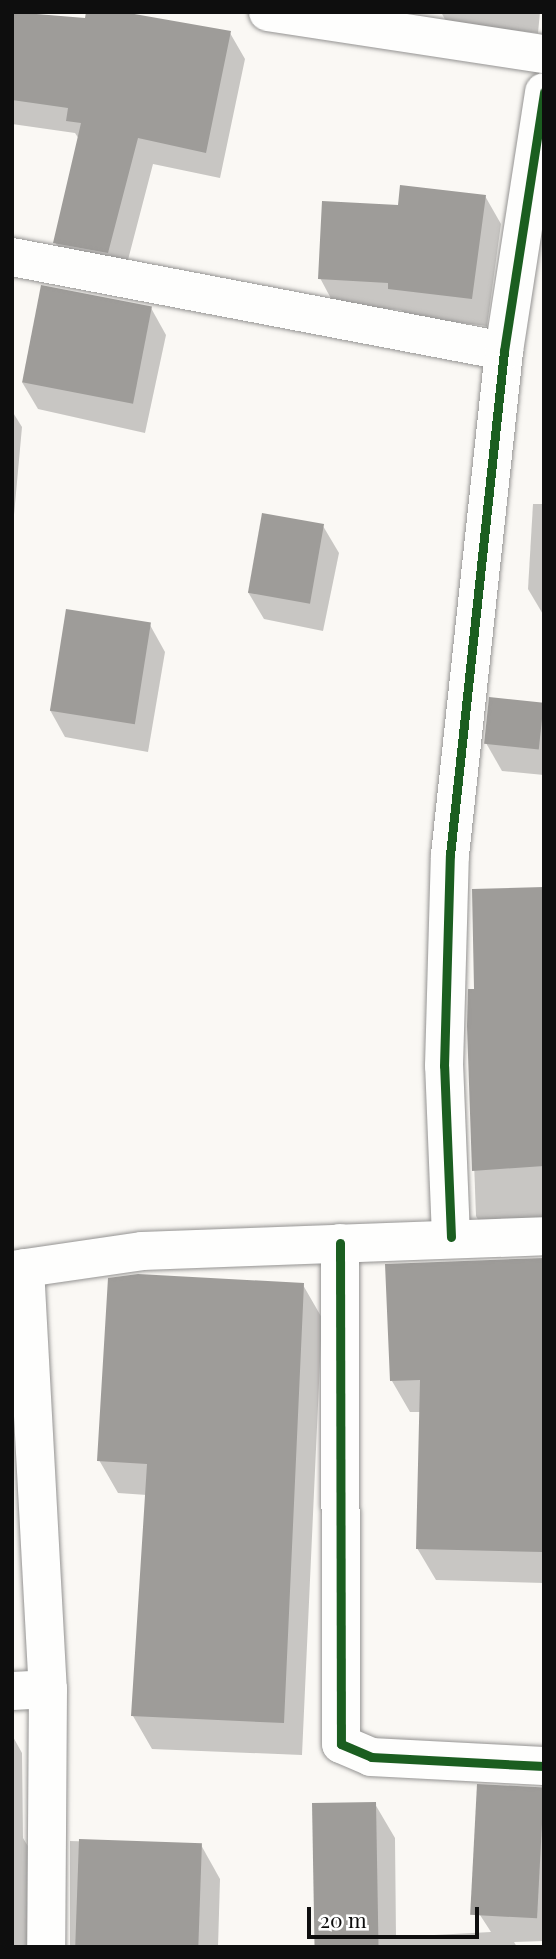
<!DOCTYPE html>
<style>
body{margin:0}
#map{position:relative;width:556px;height:1959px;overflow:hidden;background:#faf8f4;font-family:"Playfair Display",serif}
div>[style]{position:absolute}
.shadow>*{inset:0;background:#0003}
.building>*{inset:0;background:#9e9c99;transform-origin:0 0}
.roads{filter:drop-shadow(0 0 2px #949392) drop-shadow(0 0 2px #949392)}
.minor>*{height:38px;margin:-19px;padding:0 19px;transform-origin:19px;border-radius:19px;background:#fefefd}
.cycleway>*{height:9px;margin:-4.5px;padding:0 4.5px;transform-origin:4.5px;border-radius:4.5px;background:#1b5e20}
span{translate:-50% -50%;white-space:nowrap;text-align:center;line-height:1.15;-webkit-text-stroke:7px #fff;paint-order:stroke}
.frame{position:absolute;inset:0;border:14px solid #0e0e0e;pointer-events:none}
.scale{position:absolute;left:307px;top:1907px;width:172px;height:32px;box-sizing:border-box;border:4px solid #0e0e0e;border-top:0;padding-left:9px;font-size:21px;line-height:24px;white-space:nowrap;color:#0e0e0e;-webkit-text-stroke:5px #fff;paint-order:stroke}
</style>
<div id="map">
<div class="shadow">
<div style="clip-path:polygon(12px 12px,230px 33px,245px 59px,220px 178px,153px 164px,123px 279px,70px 269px,55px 242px,79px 139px,75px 133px,12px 124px)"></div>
<div style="clip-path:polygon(441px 12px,540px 12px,538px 33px,447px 23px)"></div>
<div style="clip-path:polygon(485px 196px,501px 224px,487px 326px,405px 316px,401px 310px,335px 306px,320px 278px,400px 207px)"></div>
<div style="clip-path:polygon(151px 308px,166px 335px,145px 433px,38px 409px,22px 382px)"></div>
<div style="clip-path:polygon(12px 411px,22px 427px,12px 537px)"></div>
<div style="clip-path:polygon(533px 504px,544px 504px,544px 616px,528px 589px)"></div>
<div style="clip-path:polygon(323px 526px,339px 553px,323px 631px,264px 619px,248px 592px)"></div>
<div style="clip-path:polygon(150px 625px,165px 652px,148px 752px,65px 737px,50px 710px)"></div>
<div style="clip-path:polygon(544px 704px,544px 775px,502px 771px,486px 743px)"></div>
<div style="clip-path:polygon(544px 889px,544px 1246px,494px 1248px,476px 1216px,469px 1026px,476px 990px)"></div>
<div style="clip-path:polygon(544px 1260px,544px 1583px,436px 1580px,417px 1548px,421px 1412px,410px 1412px,392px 1381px)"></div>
<div style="clip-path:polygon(303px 1285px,322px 1318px,302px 1755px,152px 1749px,133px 1716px,147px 1495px,118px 1493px,99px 1460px)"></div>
<div style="clip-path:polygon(12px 1735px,22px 1753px,23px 1838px,44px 1873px,43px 1947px,12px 1947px)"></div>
<div style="clip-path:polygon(544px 1789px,544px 1941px,514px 1942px,517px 1947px,316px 1947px,375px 1804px,395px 1838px,396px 1937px,491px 1932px,480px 1915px)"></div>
<div style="clip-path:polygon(70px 1841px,201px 1845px,220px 1879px,218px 1947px,70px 1947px)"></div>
</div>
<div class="building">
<div style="clip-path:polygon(12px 12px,85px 18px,86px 12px,123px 12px,231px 31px,206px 153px,138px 138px,108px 253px,53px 243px,81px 123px,66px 121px,68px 108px,12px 100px)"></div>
<div style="clip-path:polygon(400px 185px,486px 195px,472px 299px,388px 289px,388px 283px,318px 279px,322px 201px,398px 205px)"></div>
<div style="left:41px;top:285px;width:113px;height:99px;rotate:11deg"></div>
<div style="left:262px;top:513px;width:63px;height:81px;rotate:10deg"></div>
<div style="left:66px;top:609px;width:86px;height:103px;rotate:9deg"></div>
<div style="left:489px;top:697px;width:55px;height:47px;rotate:6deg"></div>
<div style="clip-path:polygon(544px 887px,544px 1166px,472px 1171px,467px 1026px,468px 989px,474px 989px,472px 889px)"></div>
<div style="clip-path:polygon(544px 1258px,543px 1552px,416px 1549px,420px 1380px,390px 1381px,385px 1264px)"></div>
<div style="clip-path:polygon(138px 1274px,304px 1283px,284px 1723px,131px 1716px,147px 1464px,97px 1461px,108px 1278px)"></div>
<div style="left:477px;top:1784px;width:67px;height:131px;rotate:3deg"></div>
<div style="left:376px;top:1802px;width:145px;height:64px;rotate:89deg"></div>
<div style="left:79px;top:1839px;width:123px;height:108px;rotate:2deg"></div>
</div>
<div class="roads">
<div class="minor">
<div style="left:268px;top:12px;width:279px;rotate:8.7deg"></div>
<div style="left:12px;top:257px;width:501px;rotate:10.82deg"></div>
<div style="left:451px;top:1237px;width:171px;rotate:-92.3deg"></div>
<div style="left:444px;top:1066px;width:211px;rotate:-88.4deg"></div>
<div style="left:450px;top:855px;width:507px;rotate:-83.88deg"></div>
<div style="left:504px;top:351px;width:262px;rotate:-81.2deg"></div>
<div style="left:340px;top:1243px;width:501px;rotate:89.89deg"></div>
<div style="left:341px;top:1744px;width:33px;rotate:23deg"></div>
<div style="left:371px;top:1757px;width:173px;rotate:3deg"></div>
<div style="left:25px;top:1268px;width:422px;rotate:86.9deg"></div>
<div style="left:48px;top:1689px;width:258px;rotate:90.4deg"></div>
<div style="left:12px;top:1270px;width:131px;rotate:-8.3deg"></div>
<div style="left:142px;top:1251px;width:402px;rotate:-2.1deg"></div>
<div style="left:12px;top:1691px;width:36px;rotate:-3deg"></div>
</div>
</div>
<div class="cycleway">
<div style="left:451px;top:1237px;width:171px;rotate:-92.3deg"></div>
<div style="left:444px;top:1066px;width:211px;rotate:-88.4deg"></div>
<div style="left:450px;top:855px;width:507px;rotate:-83.88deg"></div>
<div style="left:504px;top:351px;width:262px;rotate:-81.2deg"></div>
<div style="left:340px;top:1243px;width:501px;rotate:89.89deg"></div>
<div style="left:341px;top:1744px;width:33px;rotate:23deg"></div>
<div style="left:371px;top:1757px;width:173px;rotate:3deg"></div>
</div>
<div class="frame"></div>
<div class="scale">20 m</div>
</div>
